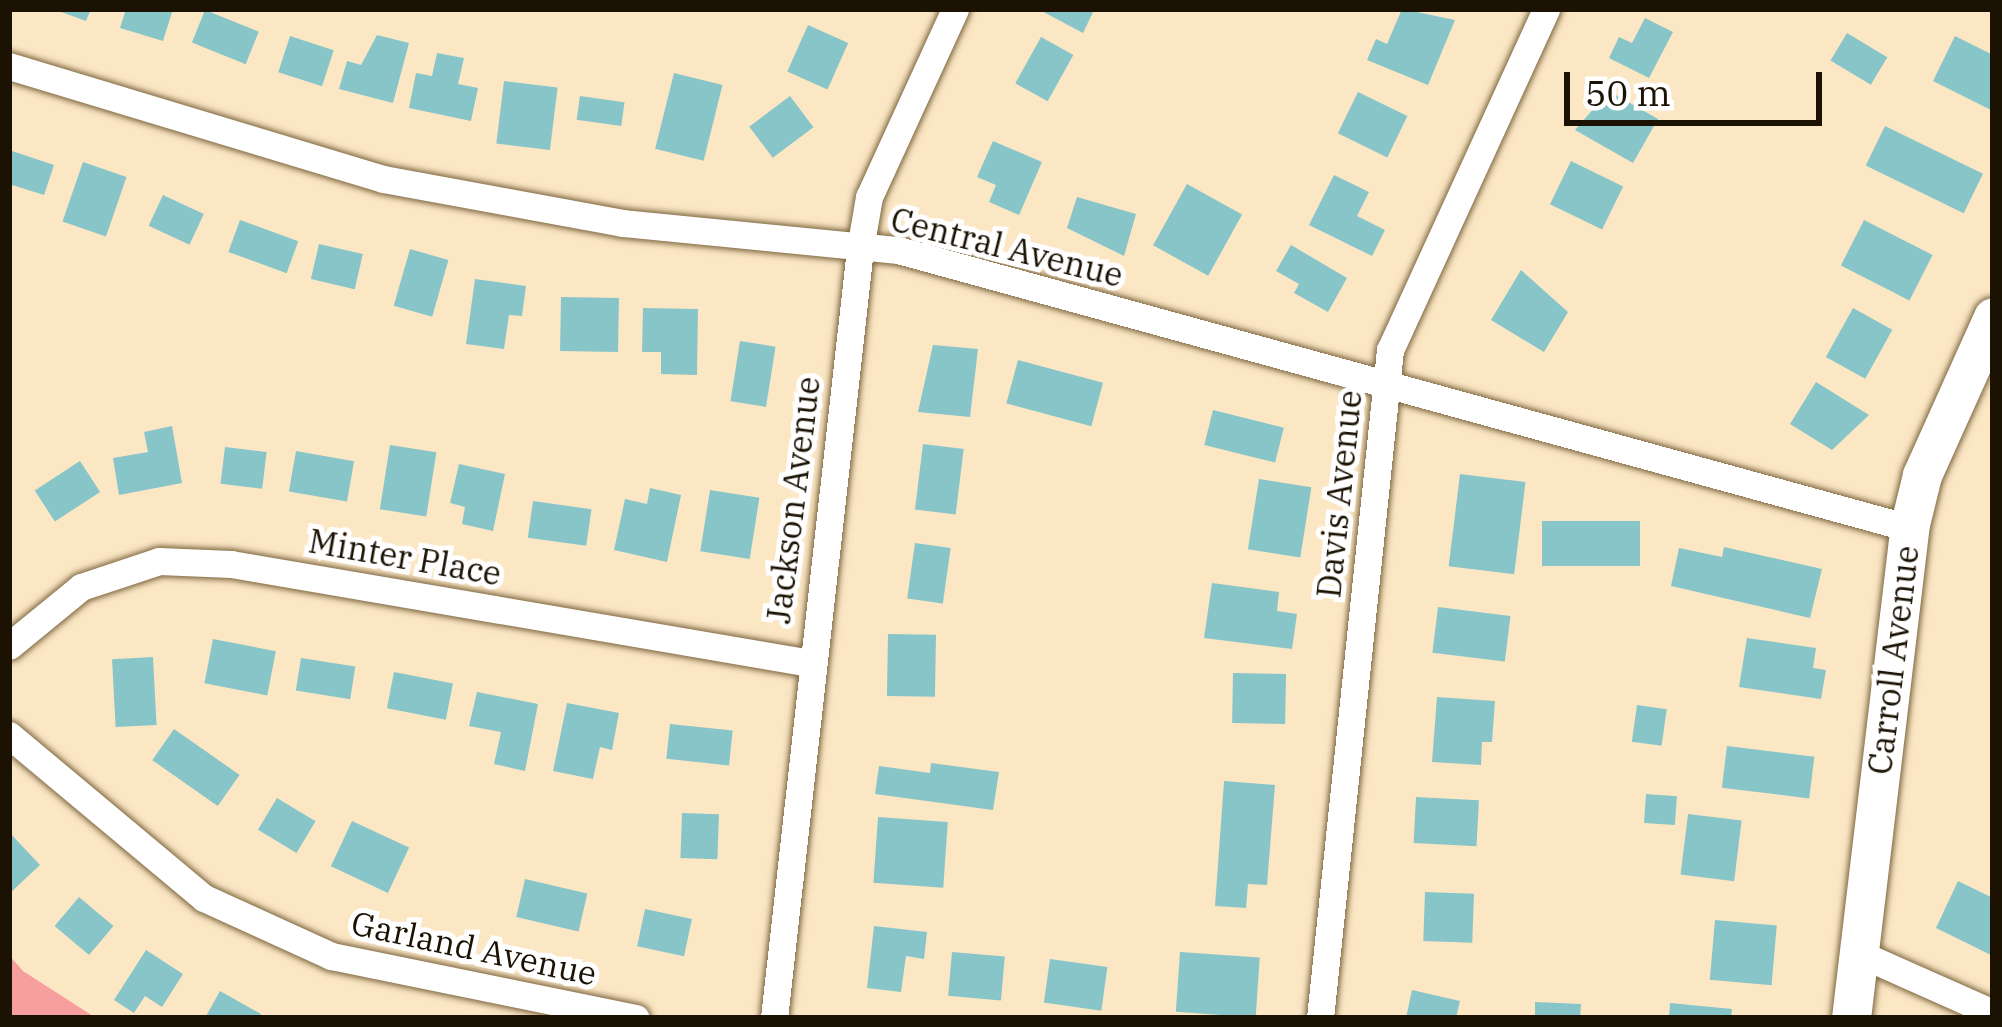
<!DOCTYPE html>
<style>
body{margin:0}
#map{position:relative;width:2002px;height:1027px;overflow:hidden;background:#fce7c5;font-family:"IBM Plex Serif",serif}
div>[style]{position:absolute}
.forest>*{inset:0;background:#f79f9f}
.building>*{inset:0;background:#88c5c8;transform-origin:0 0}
.roads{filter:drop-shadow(0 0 3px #7d663f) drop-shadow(0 0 3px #7d663f)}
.street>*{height:27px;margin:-13.5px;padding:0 13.5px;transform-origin:13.5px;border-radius:13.5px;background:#fff}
.secondary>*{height:39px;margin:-19.5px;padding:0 19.5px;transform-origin:19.5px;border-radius:19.5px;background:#fff}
span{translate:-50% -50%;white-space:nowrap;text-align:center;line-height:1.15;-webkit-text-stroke:10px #fff;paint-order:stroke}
.street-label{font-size:33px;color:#1b1204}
.frame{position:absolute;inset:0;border:12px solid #1b1204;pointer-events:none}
.scale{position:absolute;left:1564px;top:72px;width:258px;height:54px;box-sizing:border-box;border:6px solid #1b1204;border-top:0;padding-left:15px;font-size:36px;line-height:42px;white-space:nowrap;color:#1b1204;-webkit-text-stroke:9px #fff;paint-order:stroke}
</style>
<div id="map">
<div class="forest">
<div style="clip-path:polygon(9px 955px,23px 971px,96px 1018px,9px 1018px)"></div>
</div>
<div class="building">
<div style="clip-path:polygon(53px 9px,91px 9px,86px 21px)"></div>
<div style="clip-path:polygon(126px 9px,173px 9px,163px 41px,120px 28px)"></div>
<div style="clip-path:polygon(1038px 9px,1113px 9px,1094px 10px,1083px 33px)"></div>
<div style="clip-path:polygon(1402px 9px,1455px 20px,1428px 85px,1367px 60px,1376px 39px,1387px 44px)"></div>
<div style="left:205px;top:10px;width:58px;height:35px;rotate:22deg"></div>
<div style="clip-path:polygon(1645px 18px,1673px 32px,1649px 78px,1609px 58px,1619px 37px,1632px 43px)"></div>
<div style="left:808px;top:25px;width:44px;height:51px;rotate:24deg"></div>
<div style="left:1847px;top:33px;width:47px;height:32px;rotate:31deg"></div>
<div style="clip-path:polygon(377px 35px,409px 43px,393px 103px,339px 89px,347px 61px,361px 65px)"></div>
<div style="left:290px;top:36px;width:46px;height:38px;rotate:18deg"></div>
<div style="clip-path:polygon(1955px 36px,1993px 55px,1993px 111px,1933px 81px)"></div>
<div style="left:1041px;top:37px;width:37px;height:53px;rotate:29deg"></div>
<div style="clip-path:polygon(437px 53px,464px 58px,458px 84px,478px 88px,471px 121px,409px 108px,416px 73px,432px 76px)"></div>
<div style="left:674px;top:73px;width:50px;height:78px;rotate:14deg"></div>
<div style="left:504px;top:81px;width:54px;height:63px;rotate:7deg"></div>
<div style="clip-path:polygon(1609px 91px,1658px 119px,1633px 163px,1575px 130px)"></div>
<div style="left:1358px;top:92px;width:55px;height:46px;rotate:26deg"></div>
<div style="left:580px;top:96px;width:45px;height:24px;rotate:8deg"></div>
<div style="left:790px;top:96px;width:39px;height:51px;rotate:53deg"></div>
<div style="left:1885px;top:126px;width:109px;height:44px;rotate:26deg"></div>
<div style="clip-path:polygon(993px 141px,1042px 162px,1019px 215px,989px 202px,996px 185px,977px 177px)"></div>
<div style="clip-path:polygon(9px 150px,54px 165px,44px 195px,9px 184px)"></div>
<div style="left:1571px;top:161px;width:58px;height:48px;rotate:26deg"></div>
<div style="left:83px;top:162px;width:46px;height:63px;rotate:19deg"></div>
<div style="clip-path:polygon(1334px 175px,1369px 192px,1357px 216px,1385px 230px,1372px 256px,1309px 225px)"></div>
<div style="left:1187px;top:184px;width:63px;height:70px;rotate:29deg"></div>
<div style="left:163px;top:195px;width:45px;height:34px;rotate:25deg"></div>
<div style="clip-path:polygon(1077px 197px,1136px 214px,1124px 256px,1067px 228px)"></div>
<div style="left:240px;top:220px;width:62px;height:34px;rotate:20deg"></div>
<div style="left:1864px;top:220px;width:77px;height:51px;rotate:27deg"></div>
<div style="left:319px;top:244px;width:45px;height:36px;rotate:13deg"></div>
<div style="clip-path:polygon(1291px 245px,1347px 278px,1328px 312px,1294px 293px,1299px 284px,1276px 271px)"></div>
<div style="left:410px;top:249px;width:40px;height:59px;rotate:16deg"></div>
<div style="clip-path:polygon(1521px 270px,1568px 312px,1544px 352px,1491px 320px)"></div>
<div style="clip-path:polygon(475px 279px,526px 286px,522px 316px,509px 315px,504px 349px,466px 344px)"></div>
<div style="left:561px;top:297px;width:58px;height:54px;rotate:1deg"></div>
<div style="clip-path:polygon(643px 308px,698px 309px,697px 375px,661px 374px,661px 352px,642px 352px)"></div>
<div style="left:1853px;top:308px;width:45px;height:56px;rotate:29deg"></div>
<div style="left:740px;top:341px;width:36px;height:61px;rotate:9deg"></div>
<div style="clip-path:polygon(933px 345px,978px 349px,970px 417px,918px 412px)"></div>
<div style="left:1018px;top:360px;width:88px;height:45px;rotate:15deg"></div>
<div style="clip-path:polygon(1816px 382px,1869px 415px,1832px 450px,1790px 424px)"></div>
<div style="left:1213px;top:410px;width:73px;height:36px;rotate:14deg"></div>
<div style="clip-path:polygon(172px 426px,182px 483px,119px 495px,113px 458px,148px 452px,144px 432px)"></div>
<div style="left:923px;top:444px;width:41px;height:66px;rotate:7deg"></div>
<div style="left:390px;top:445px;width:47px;height:65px;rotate:9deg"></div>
<div style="left:225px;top:447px;width:42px;height:37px;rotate:7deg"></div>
<div style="left:296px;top:451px;width:59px;height:41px;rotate:10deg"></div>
<div style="left:80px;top:461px;width:37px;height:54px;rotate:57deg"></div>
<div style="clip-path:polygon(459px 464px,505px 474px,493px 531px,462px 524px,465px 507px,450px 503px)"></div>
<div style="left:1460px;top:474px;width:66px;height:93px;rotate:7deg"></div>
<div style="left:1259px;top:479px;width:53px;height:71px;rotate:9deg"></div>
<div style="clip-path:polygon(650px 488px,681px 495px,667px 562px,614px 550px,625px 499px,647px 504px)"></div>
<div style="left:710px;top:490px;width:50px;height:62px;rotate:9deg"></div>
<div style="left:533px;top:501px;width:59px;height:37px;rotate:8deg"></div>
<div style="left:1640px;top:521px;width:45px;height:98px;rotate:90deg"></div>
<div style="left:915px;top:543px;width:36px;height:56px;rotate:8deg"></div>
<div style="clip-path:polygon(1724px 547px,1822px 569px,1810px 618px,1671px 586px,1679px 548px,1722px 557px)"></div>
<div style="clip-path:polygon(1212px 583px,1279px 592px,1277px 611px,1297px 614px,1292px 649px,1204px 638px)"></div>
<div style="left:1438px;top:607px;width:73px;height:46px;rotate:7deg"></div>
<div style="left:888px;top:634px;width:48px;height:62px;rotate:1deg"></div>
<div style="clip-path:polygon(1747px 638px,1816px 648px,1813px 668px,1826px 670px,1821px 699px,1739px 687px)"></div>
<div style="left:213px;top:639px;width:64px;height:45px;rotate:11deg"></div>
<div style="left:153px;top:657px;width:68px;height:41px;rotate:87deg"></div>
<div style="left:301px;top:658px;width:55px;height:33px;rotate:9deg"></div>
<div style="left:394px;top:672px;width:60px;height:37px;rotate:11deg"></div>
<div style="left:1233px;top:673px;width:53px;height:50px;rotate:1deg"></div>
<div style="clip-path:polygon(477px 692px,538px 704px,525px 771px,494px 764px,501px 732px,469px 726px)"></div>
<div style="clip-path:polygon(1437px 697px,1495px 701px,1492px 742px,1482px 742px,1481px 765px,1432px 762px)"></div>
<div style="clip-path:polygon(567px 703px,619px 713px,612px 750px,600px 747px,593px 779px,553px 771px)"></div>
<div style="left:1637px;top:705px;width:30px;height:37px;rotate:8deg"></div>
<div style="left:670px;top:724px;width:63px;height:35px;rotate:6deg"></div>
<div style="left:174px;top:729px;width:80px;height:38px;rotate:35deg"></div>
<div style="left:1727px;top:746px;width:88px;height:42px;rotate:7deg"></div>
<div style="clip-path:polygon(931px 763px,999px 772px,993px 810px,875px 794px,879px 766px,930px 773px)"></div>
<div style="clip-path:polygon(1224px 781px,1275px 785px,1267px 885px,1248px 884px,1246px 908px,1215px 906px)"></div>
<div style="left:1646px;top:794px;width:31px;height:29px;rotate:4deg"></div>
<div style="left:1416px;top:797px;width:63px;height:46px;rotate:3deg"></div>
<div style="left:277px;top:798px;width:45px;height:37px;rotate:31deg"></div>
<div style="left:682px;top:813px;width:37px;height:45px;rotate:2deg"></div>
<div style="left:1688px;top:814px;width:54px;height:61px;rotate:7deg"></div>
<div style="left:878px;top:817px;width:70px;height:66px;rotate:4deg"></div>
<div style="left:352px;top:821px;width:63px;height:50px;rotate:25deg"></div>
<div style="clip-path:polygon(9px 832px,40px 865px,9px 894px)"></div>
<div style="left:525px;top:879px;width:64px;height:39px;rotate:13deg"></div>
<div style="clip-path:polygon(1958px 881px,1993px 898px,1993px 956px,1936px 928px)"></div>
<div style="left:1425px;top:892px;width:49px;height:49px;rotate:2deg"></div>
<div style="left:79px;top:897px;width:45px;height:38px;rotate:40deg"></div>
<div style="left:645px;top:909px;width:48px;height:38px;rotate:12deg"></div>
<div style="left:1715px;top:920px;width:62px;height:60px;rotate:5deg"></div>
<div style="clip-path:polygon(874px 926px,927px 932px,924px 959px,906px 956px,901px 992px,867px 988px)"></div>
<div style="clip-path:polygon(146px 950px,183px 974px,162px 1007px,145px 996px,134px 1013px,114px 1000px)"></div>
<div style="left:952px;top:952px;width:53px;height:44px;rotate:5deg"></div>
<div style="left:1180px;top:952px;width:80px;height:60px;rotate:4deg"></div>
<div style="left:1050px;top:959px;width:58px;height:44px;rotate:8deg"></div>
<div style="clip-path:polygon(1412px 990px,1460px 1001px,1456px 1018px,1406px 1018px)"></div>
<div style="clip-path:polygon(220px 991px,261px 1014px,258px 1018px,205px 1018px)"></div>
<div style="clip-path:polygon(1535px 1002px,1581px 1004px,1580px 1018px,1535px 1018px)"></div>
<div style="clip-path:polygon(1670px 1003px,1732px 1009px,1731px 1018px,1669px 1018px)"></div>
</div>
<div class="roads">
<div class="street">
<div style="left:9px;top:66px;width:391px;rotate:16.8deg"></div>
<div style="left:383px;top:179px;width:243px;rotate:10.4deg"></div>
<div style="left:622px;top:223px;width:277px;rotate:5.6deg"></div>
<div style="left:898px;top:250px;width:1049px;rotate:15.37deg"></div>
<div style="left:9px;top:646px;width:93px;rotate:-39.3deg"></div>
<div style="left:81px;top:587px;width:82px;rotate:-18.4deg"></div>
<div style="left:159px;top:561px;width:72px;rotate:2.4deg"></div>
<div style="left:231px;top:564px;width:587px;rotate:9.7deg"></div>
<div style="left:9px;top:735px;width:254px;rotate:39.9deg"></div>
<div style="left:204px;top:898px;width:140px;rotate:24.5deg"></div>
<div style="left:331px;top:956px;width:311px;rotate:11.5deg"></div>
<div style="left:1858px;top:953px;width:148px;rotate:24deg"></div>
<div style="left:774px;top:1018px;width:774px;rotate:-83.62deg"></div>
<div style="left:860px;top:249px;width:53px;rotate:-80.2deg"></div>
<div style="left:869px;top:197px;width:207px;rotate:-65.4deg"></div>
<div style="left:1320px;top:1018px;width:672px;rotate:-84.02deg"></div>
<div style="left:1390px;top:350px;width:375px;rotate:-65.4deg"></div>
</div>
<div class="secondary">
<div style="left:1851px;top:1018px;width:493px;rotate:-83.2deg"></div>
<div style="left:1909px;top:528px;width:55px;rotate:-76.2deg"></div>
<div style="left:1922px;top:475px;width:173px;rotate:-65.8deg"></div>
</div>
</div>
<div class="street-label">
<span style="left:1007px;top:247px;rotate:14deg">Central Avenue</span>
<span style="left:1339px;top:494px;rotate:-84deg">Davis Avenue</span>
<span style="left:793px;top:500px;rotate:-83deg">Jackson Avenue</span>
<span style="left:405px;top:557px;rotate:10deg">Minter Place</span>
<span style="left:1893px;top:660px;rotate:-83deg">Carroll Avenue</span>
<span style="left:474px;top:948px;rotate:12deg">Garland Avenue</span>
</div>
<div class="frame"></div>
<div class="scale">50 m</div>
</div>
